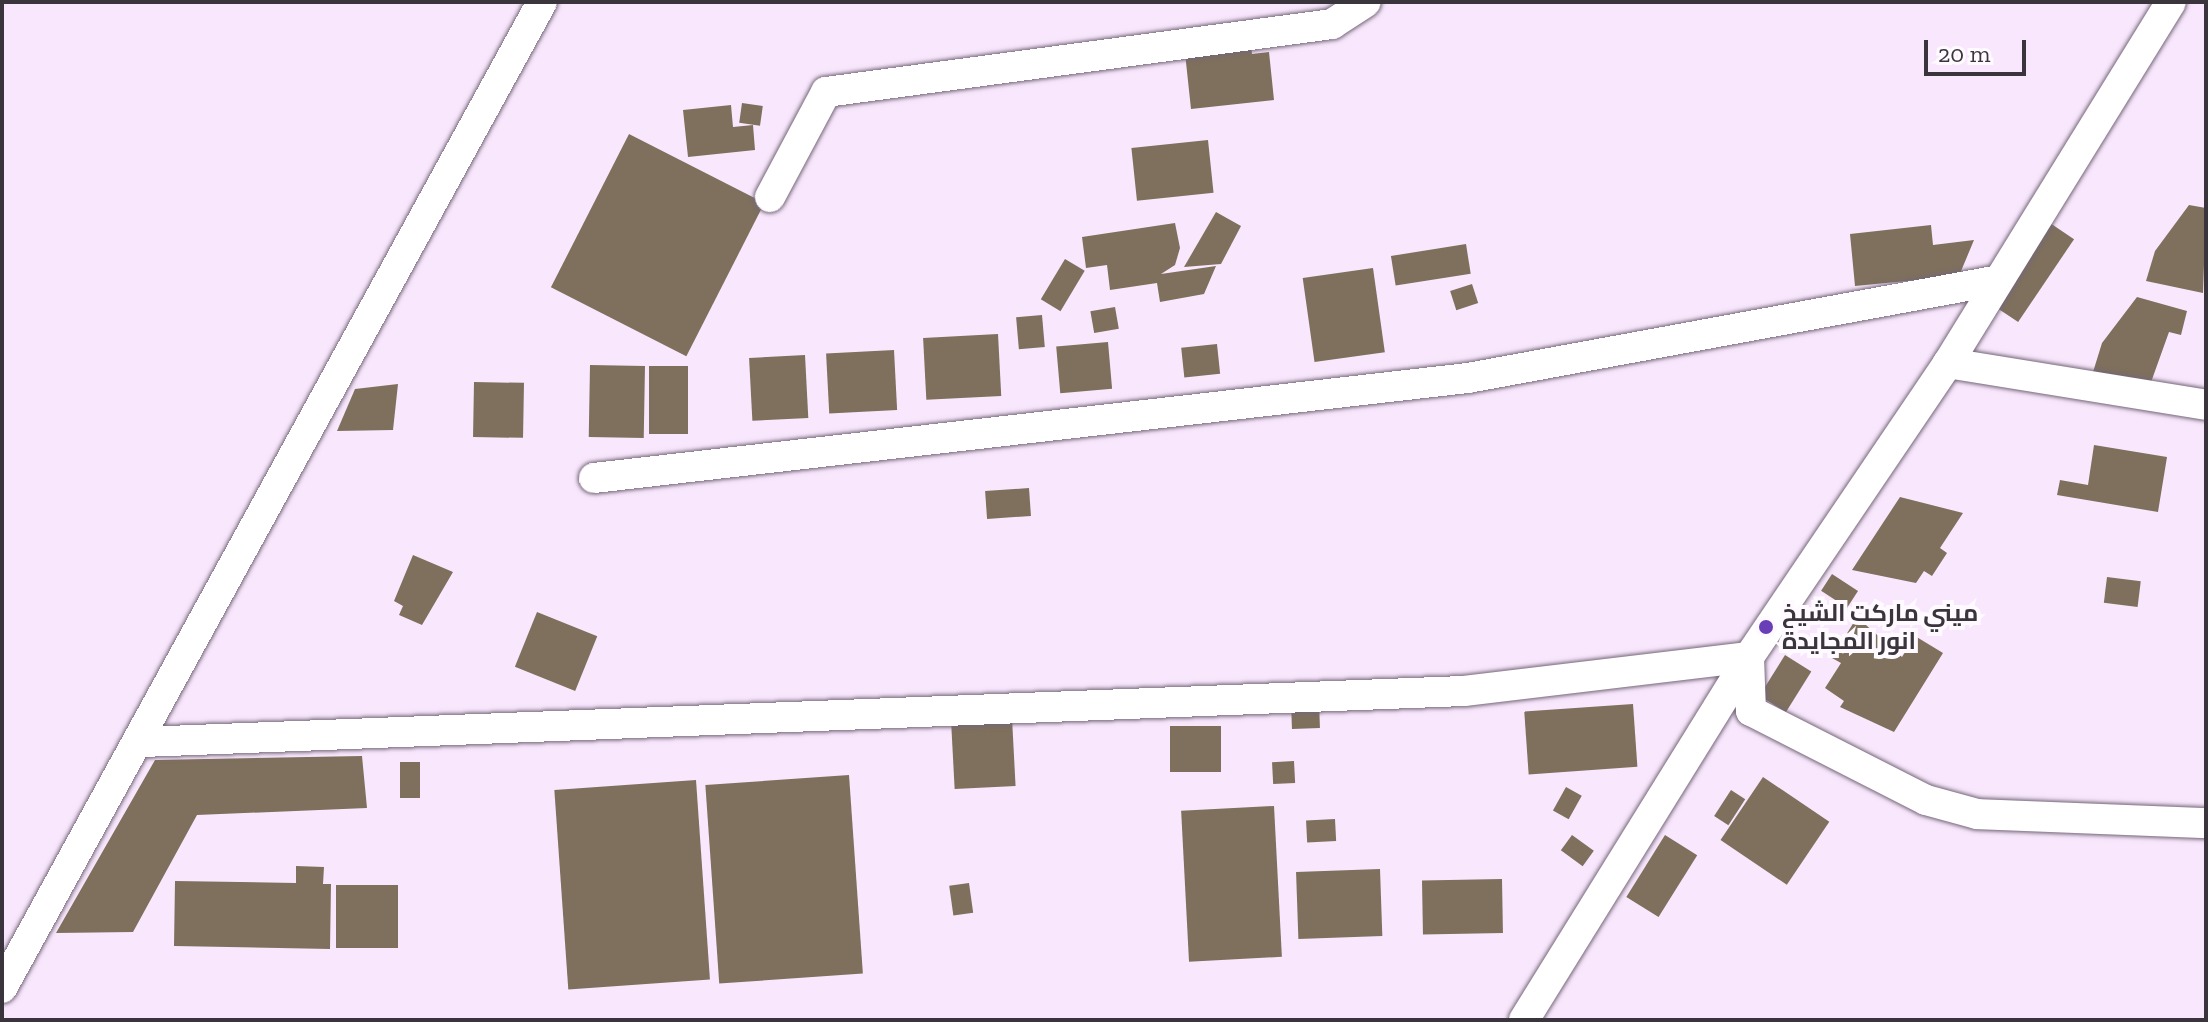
<!DOCTYPE html>
<meta charset="utf-8">
<style>
body{margin:0}
#map{position:relative;width:2208px;height:1022px;overflow:hidden;background:#f9e8fd;font-family:"Zilla Slab",Cairo,serif}
div>[style]{position:absolute}
.building>*{inset:0;background:#7e705d;transform-origin:0 0}
.roads{filter:drop-shadow(0 0 2px #756679) drop-shadow(0 0 2px #756679)}
.street>*{height:30px;margin:-15px;padding:0 15px;transform-origin:15px;border-radius:15px;background:#fff}
.dots>*{width:22px;height:22px;translate:-50% -50%;box-sizing:border-box;border:4px solid #fefaff;border-radius:50%}
span{translate:-50% -50%;white-space:nowrap;text-align:center;line-height:1.15;-webkit-text-stroke:8px #fefaff;paint-order:stroke}
.poi-label{font-size:24px;color:#3a343c;font-weight:700}
.left{translate:0 -50%;text-align:left}
.frame{position:absolute;inset:0;border:4px solid #3a343c;pointer-events:none}
.scale{position:absolute;left:1924px;top:40px;width:102px;height:36px;box-sizing:border-box;border:4px solid #3a343c;border-top:0;padding-left:10px;font-size:24px;line-height:28px;white-space:nowrap;color:#3a343c;-webkit-text-stroke:6px #fefaff;paint-order:stroke}
</style>
<div id="map">
<div class="building">
<div style="clip-path:polygon(1251px 46px,1252px 54px,1269px 52px,1274px 100px,1191px 109px,1185px 53px)"></div>
<div style="left:742px;top:103px;width:21px;height:20px;rotate:8deg"></div>
<div style="clip-path:polygon(731px 105px,733px 127px,753px 125px,755px 150px,688px 157px,683px 110px)"></div>
<div style="left:629px;top:134px;width:152px;height:172px;rotate:27deg"></div>
<div style="left:1208px;top:140px;width:53px;height:77px;rotate:84deg"></div>
<div style="clip-path:polygon(2189px 205px,2206px 208px,2203px 293px,2146px 281px,2155px 251px)"></div>
<div style="clip-path:polygon(1216px 212px,1241px 226px,1221px 264px,1184px 267px)"></div>
<div style="clip-path:polygon(1175px 223px,1180px 248px,1175px 265px,1161px 274px,1216px 266px,1204px 294px,1160px 302px,1157px 283px,1110px 290px,1107px 265px,1086px 268px,1082px 237px)"></div>
<div style="left:2050px;top:223px;width:29px;height:100px;rotate:34deg"></div>
<div style="clip-path:polygon(1931px 225px,1933px 245px,1974px 240px,1959px 276px,1855px 286px,1850px 234px)"></div>
<div style="left:1466px;top:244px;width:30px;height:76px;rotate:81deg"></div>
<div style="left:1065px;top:259px;width:23px;height:47px;rotate:31deg"></div>
<div style="left:1373px;top:268px;width:85px;height:71px;rotate:82deg"></div>
<div style="left:1472px;top:284px;width:20px;height:23px;rotate:72deg"></div>
<div style="clip-path:polygon(2137px 297px,2187px 311px,2181px 335px,2169px 332px,2150px 385px,2093px 372px,2102px 343px)"></div>
<div style="left:1115px;top:307px;width:22px;height:25px;rotate:80deg"></div>
<div style="left:1042px;top:315px;width:32px;height:26px;rotate:85deg"></div>
<div style="left:998px;top:334px;width:62px;height:75px;rotate:87deg"></div>
<div style="left:1108px;top:342px;width:47px;height:52px;rotate:85deg"></div>
<div style="left:1217px;top:344px;width:30px;height:36px;rotate:84deg"></div>
<div style="left:894px;top:350px;width:60px;height:68px;rotate:87deg"></div>
<div style="left:805px;top:355px;width:63px;height:56px;rotate:87deg"></div>
<div style="left:590px;top:365px;width:55px;height:72px;rotate:1deg"></div>
<div style="left:649px;top:366px;width:39px;height:68px"></div>
<div style="left:474px;top:382px;width:50px;height:55px;rotate:1deg"></div>
<div style="clip-path:polygon(398px 384px,393px 430px,337px 431px,355px 389px)"></div>
<div style="clip-path:polygon(2094px 445px,2167px 457px,2158px 512px,2057px 495px,2060px 480px,2088px 485px)"></div>
<div style="left:1029px;top:488px;width:28px;height:44px;rotate:86deg"></div>
<div style="clip-path:polygon(1900px 497px,1963px 513px,1940px 548px,1947px 553px,1932px 576px,1924px 571px,1916px 583px,1852px 570px)"></div>
<div style="clip-path:polygon(413px 555px,453px 572px,422px 625px,399px 615px,403px 606px,394px 601px)"></div>
<div style="left:1832px;top:574px;width:31px;height:20px;rotate:33deg"></div>
<div style="left:2107px;top:577px;width:34px;height:26px;rotate:7deg"></div>
<div style="left:537px;top:612px;width:65px;height:59px;rotate:22deg"></div>
<div style="clip-path:polygon(1857px 617px,1902px 657px,1915px 636px,1943px 653px,1894px 732px,1840px 707px,1844px 701px,1825px 688px,1841px 663px,1832px 658px)"></div>
<div style="left:1785px;top:655px;width:31px;height:48px;rotate:32deg"></div>
<div style="left:1319px;top:701px;width:27px;height:28px;rotate:88deg"></div>
<div style="left:1633px;top:704px;width:63px;height:109px;rotate:86deg"></div>
<div style="left:1012px;top:718px;width:68px;height:61px;rotate:87deg"></div>
<div style="left:1170px;top:726px;width:51px;height:46px"></div>
<div style="clip-path:polygon(362px 756px,367px 808px,197px 815px,133px 932px,56px 933px,155px 760px)"></div>
<div style="left:1294px;top:761px;width:22px;height:22px;rotate:87deg"></div>
<div style="left:420px;top:762px;width:36px;height:20px;rotate:90deg"></div>
<div style="left:849px;top:775px;width:199px;height:144px;rotate:86deg"></div>
<div style="left:1763px;top:777px;width:80px;height:76px;rotate:34deg"></div>
<div style="left:696px;top:780px;width:200px;height:142px;rotate:86deg"></div>
<div style="left:1566px;top:787px;width:18px;height:27px;rotate:29deg"></div>
<div style="left:1731px;top:790px;width:17px;height:31px;rotate:33deg"></div>
<div style="left:1274px;top:806px;width:151px;height:93px;rotate:87deg"></div>
<div style="left:1335px;top:819px;width:22px;height:29px;rotate:87deg"></div>
<div style="left:1572px;top:835px;width:27px;height:19px;rotate:36deg"></div>
<div style="left:1665px;top:835px;width:38px;height:73px;rotate:32deg"></div>
<div style="clip-path:polygon(296px 866px,324px 867px,323px 884px,331px 884px,330px 949px,174px 946px,175px 881px,296px 883px)"></div>
<div style="left:1380px;top:869px;width:67px;height:84px;rotate:88deg"></div>
<div style="left:1502px;top:879px;width:54px;height:80px;rotate:89deg"></div>
<div style="left:969px;top:883px;width:30px;height:20px;rotate:82deg"></div>
<div style="left:336px;top:885px;width:62px;height:63px"></div>
</div>
<div class="roads">
<div class="street">
<div style="left:770px;top:197px;width:119px;rotate:-61.9deg"></div>
<div style="left:826px;top:92px;width:511px;rotate:-7.65deg"></div>
<div style="left:1332px;top:24px;width:40px;rotate:-32.9deg"></div>
<div style="left:1948px;top:363px;width:261px;rotate:9.2deg"></div>
<div style="left:594px;top:478px;width:880px;rotate:-6.53deg"></div>
<div style="left:1468px;top:378px;width:535px;rotate:-10.45deg"></div>
<div style="left:142px;top:742px;width:1323px;rotate:-2.21deg"></div>
<div style="left:1464px;top:691px;width:287px;rotate:-6.8deg"></div>
<div style="left:1749px;top:657px;width:54px;rotate:87.9deg"></div>
<div style="left:1751px;top:711px;width:196px;rotate:27deg"></div>
<div style="left:1926px;top:800px;width:53px;rotate:15.4deg"></div>
<div style="left:1977px;top:814px;width:229px;rotate:2.3deg"></div>
<div style="left:2px;top:988px;width:1124px;rotate:-61.29deg"></div>
<div style="left:1524px;top:1020px;width:427px;rotate:-58.2deg"></div>
<div style="left:1749px;top:657px;width:355px;rotate:-55.9deg"></div>
<div style="left:1948px;top:363px;width:424px;rotate:-58.3deg"></div>
</div>
</div>
<div class="dots">
<div style="left:1766px;top:627px;background:#683fb7"></div>
</div>
<div class="poi-label">
<span class="left" style="left:1782px;top:627px">ميني ماركت الشيخ<br>انور المجايدة</span>
</div>
<div class="frame"></div>
<div class="scale">20 m</div>
</div>
